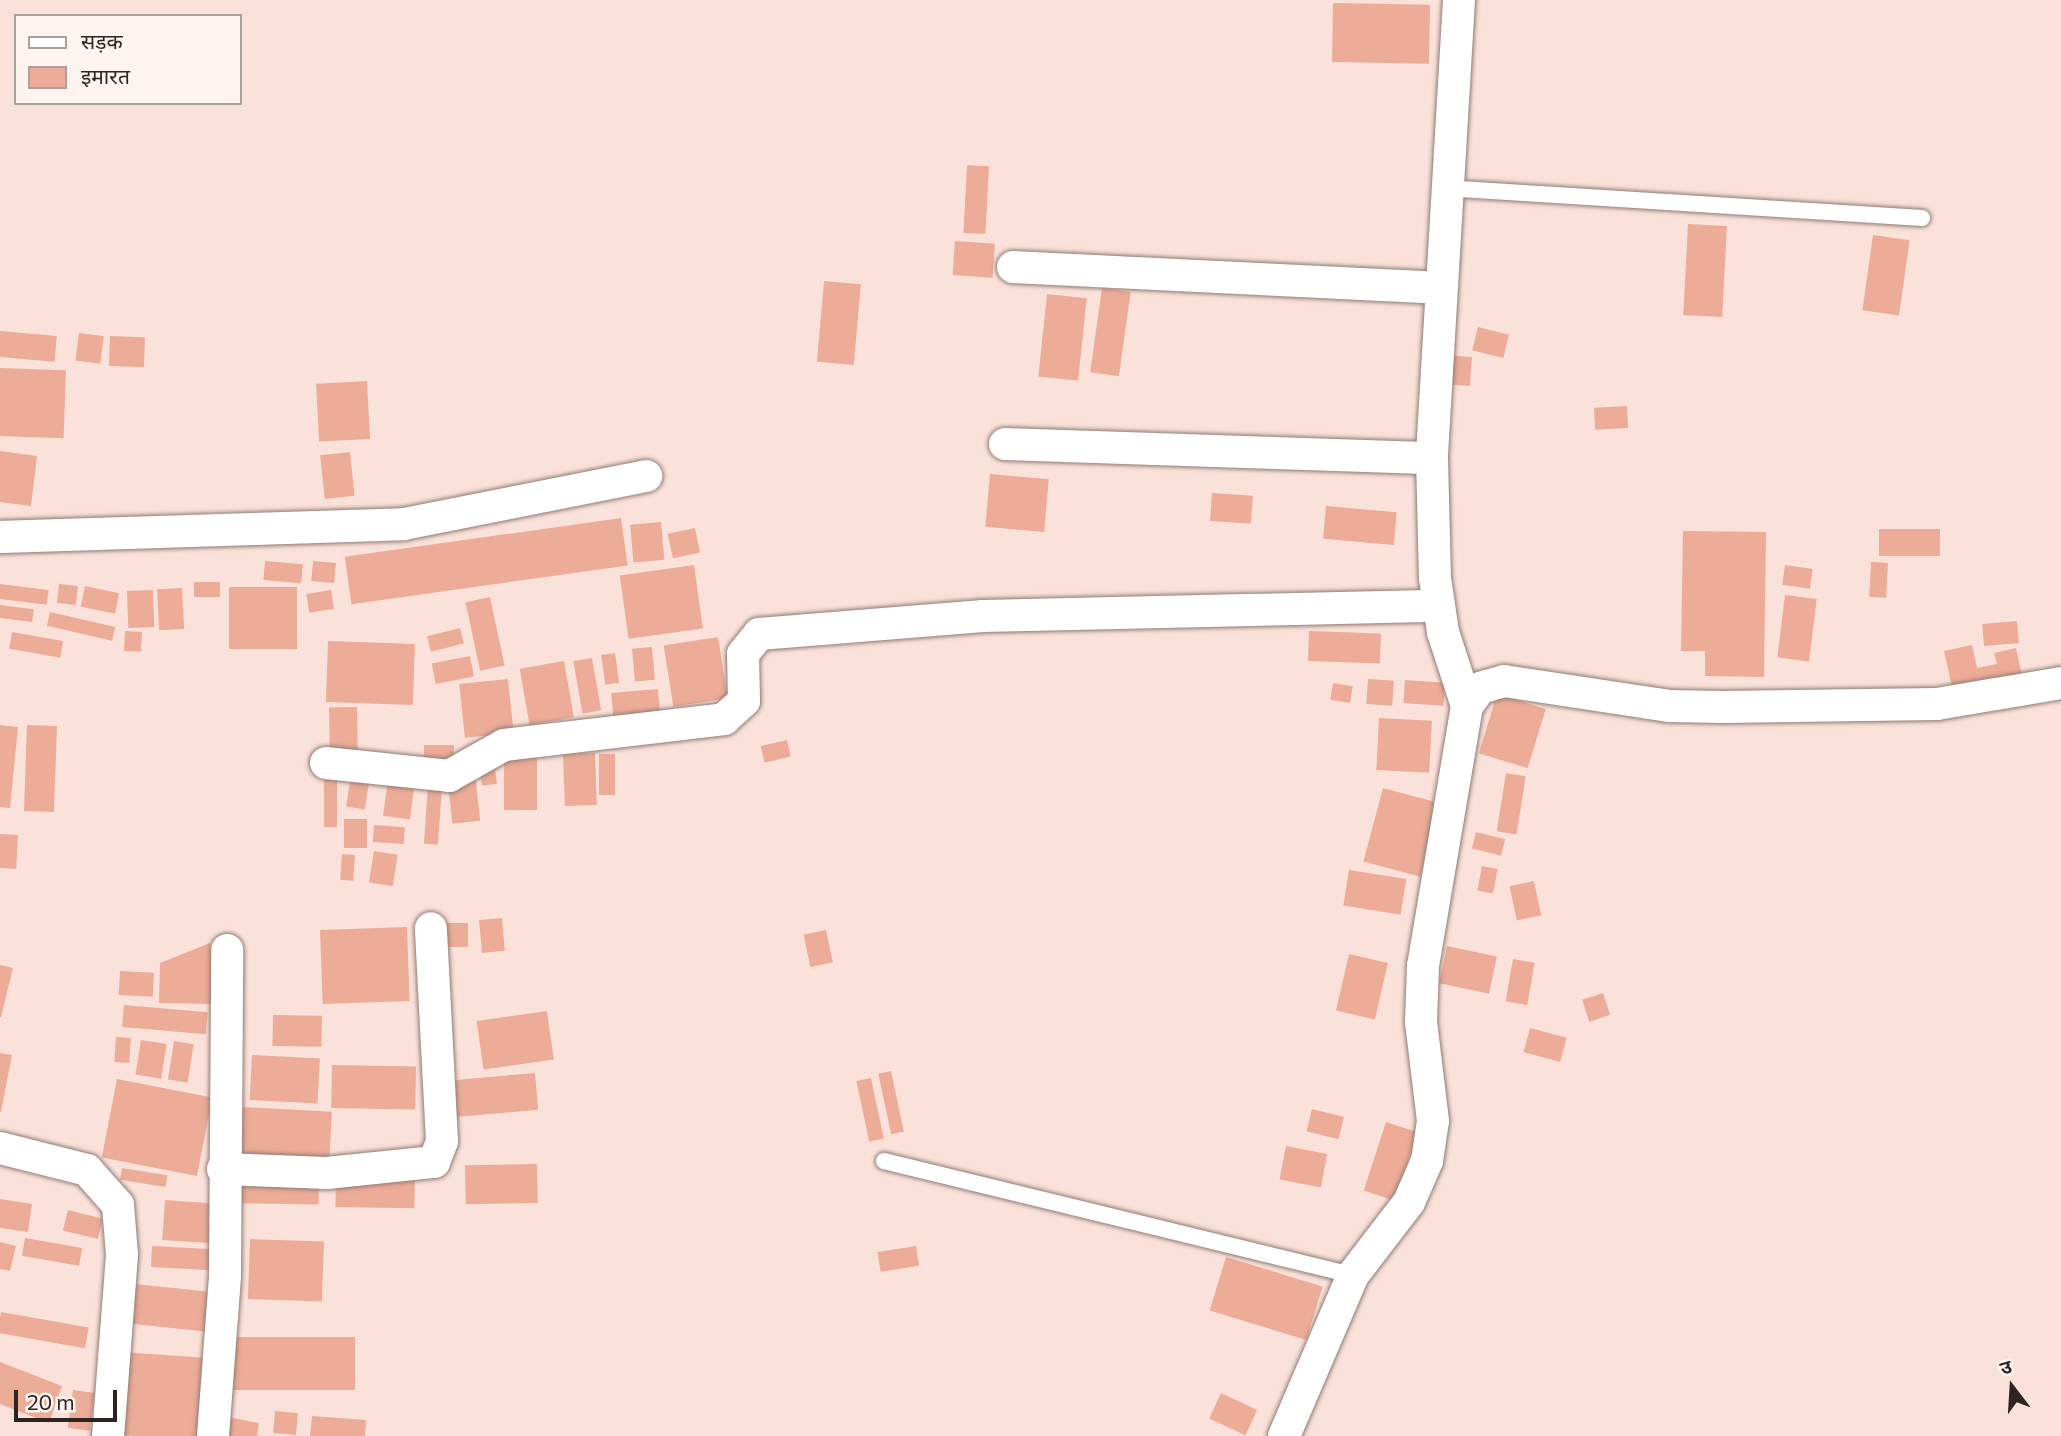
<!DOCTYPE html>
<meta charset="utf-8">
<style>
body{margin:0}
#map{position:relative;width:2061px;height:1436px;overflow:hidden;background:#fae2da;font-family:Commissioner,"Noto Sans Devanagari",sans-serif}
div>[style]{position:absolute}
.building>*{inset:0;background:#ecac97;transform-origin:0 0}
.roads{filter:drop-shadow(0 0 2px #917b74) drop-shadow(0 0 2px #917b74)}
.lane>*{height:16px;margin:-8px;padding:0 8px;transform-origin:8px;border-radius:8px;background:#fff}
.street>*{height:32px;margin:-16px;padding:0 16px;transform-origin:16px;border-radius:16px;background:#fff}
span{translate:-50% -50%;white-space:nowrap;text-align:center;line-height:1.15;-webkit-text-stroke:7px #fdf3ef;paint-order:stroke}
.legend{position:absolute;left:14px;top:14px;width:228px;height:91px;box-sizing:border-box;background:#fdf3ef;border:2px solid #aaa09d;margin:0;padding:9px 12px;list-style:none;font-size:21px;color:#2d2421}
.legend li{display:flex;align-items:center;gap:14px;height:35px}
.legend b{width:35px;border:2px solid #aaa09d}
.north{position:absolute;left:1977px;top:1352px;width:70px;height:70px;-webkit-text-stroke:5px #fdf3ef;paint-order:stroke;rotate:343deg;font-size:19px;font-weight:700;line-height:28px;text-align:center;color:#2d2421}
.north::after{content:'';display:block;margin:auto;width:24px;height:32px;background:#2d2421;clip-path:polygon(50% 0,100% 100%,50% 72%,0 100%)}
.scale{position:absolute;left:14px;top:1390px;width:103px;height:32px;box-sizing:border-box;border:4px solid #2d2421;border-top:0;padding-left:9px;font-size:21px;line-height:24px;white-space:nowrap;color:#2d2421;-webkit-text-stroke:5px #fdf3ef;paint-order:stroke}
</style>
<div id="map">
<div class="building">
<div style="left:1333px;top:3px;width:97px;height:59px;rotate:1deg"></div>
<div style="left:967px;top:165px;width:22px;height:68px;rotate:3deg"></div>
<div style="left:1688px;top:224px;width:39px;height:91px;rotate:3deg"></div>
<div style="left:1873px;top:235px;width:37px;height:76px;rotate:8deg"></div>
<div style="left:955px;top:241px;width:40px;height:34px;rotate:4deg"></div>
<div style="left:824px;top:281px;width:37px;height:81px;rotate:5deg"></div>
<div style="left:1102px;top:288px;width:29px;height:85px;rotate:8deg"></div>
<div style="left:1047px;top:294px;width:40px;height:83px;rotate:6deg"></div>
<div style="left:1478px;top:327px;width:32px;height:24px;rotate:14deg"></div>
<div style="left:0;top:331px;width:57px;height:26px;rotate:5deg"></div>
<div style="left:79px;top:333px;width:25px;height:28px;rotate:7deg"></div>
<div style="left:110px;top:336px;width:35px;height:30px;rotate:2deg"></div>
<div style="left:1444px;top:355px;width:28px;height:29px;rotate:4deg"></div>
<div style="left:0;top:368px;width:66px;height:68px;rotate:2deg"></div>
<div style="left:367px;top:381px;width:58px;height:51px;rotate:87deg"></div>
<div style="left:1627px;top:406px;width:22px;height:33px;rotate:87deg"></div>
<div style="clip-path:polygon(0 451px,37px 456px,31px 506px,0 502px)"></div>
<div style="left:350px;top:452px;width:44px;height:30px;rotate:84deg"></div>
<div style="left:990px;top:474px;width:59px;height:53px;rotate:5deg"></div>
<div style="left:1212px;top:493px;width:41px;height:28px;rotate:4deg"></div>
<div style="left:1326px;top:506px;width:71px;height:33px;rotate:5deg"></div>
<div style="left:621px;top:518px;width:48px;height:279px;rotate:82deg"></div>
<div style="left:661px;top:522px;width:38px;height:31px;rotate:85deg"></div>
<div style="left:695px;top:528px;width:25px;height:28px;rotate:78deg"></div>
<div style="left:1879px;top:529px;width:61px;height:27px"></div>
<div style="clip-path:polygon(1683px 531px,1766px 532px,1764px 677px,1705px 676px,1705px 651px,1681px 651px)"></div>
<div style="left:265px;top:561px;width:38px;height:19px;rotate:5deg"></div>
<div style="left:313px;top:561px;width:23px;height:20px;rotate:5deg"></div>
<div style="left:1871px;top:562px;width:17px;height:35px;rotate:3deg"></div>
<div style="left:694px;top:565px;width:64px;height:75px;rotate:82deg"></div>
<div style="left:1785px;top:565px;width:28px;height:20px;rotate:8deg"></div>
<div style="left:220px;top:582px;width:15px;height:26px;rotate:90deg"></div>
<div style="left:0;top:584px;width:49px;height:15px;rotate:7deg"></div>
<div style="left:59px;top:584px;width:19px;height:19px;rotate:6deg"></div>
<div style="left:85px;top:586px;width:35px;height:21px;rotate:12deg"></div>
<div style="left:229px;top:587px;width:68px;height:62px"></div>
<div style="left:182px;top:588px;width:41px;height:25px;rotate:87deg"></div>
<div style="left:153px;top:590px;width:37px;height:26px;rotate:88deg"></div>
<div style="left:331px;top:590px;width:19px;height:25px;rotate:81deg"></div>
<div style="left:1785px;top:595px;width:32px;height:63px;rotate:7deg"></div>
<div style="left:490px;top:597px;width:70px;height:25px;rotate:78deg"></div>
<div style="left:0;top:605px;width:34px;height:13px;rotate:7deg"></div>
<div style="left:50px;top:612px;width:67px;height:14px;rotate:13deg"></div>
<div style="left:2017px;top:621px;width:22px;height:35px;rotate:85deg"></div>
<div style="left:460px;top:628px;width:16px;height:34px;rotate:76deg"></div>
<div style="left:125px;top:631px;width:17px;height:20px;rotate:3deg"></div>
<div style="left:1309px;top:631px;width:72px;height:30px;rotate:2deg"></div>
<div style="left:12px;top:632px;width:52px;height:17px;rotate:10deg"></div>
<div style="left:718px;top:637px;width:62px;height:55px;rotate:81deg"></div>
<div style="left:328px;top:641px;width:87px;height:61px;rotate:2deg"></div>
<div style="clip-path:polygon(1972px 645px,1977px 668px,1997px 664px,1994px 653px,2016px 648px,2022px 675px,1953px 691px,1944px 651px)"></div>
<div style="left:652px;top:647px;width:33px;height:20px;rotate:85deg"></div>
<div style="left:615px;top:653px;width:30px;height:14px;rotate:82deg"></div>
<div style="left:470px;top:656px;width:21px;height:39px;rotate:79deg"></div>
<div style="left:592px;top:658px;width:53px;height:19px;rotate:80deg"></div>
<div style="left:564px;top:661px;width:57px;height:45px;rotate:80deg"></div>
<div style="left:508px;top:679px;width:54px;height:49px;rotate:84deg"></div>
<div style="left:1368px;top:679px;width:26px;height:25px;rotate:4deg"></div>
<div style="left:1405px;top:680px;width:40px;height:23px;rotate:4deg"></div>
<div style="left:1333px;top:683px;width:20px;height:17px;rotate:9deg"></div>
<div style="left:658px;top:689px;width:23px;height:47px;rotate:85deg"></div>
<div style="left:1497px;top:694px;width:51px;height:62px;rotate:17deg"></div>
<div style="left:357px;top:707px;width:46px;height:28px;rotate:89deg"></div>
<div style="left:1379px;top:718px;width:53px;height:52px;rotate:3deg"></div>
<div style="clip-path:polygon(0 725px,18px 727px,10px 808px,0 807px)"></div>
<div style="left:27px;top:725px;width:30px;height:86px;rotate:2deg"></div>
<div style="left:787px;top:740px;width:17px;height:27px;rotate:77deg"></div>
<div style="left:424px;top:745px;width:30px;height:25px"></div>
<div style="left:595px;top:753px;width:52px;height:32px;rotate:88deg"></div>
<div style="left:599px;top:754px;width:16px;height:41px"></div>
<div style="left:504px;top:758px;width:33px;height:52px"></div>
<div style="left:494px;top:762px;width:22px;height:15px;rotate:82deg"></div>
<div style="left:1506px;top:773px;width:20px;height:59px;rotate:9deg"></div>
<div style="left:324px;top:774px;width:13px;height:53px"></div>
<div style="left:351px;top:775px;width:19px;height:32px;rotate:9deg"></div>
<div style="left:388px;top:780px;width:27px;height:36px;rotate:8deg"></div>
<div style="left:476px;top:781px;width:40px;height:28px;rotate:84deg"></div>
<div style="left:428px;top:786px;width:14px;height:58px;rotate:4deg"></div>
<div style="left:1383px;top:788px;width:59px;height:76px;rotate:15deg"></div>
<div style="left:344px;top:819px;width:23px;height:29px"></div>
<div style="left:374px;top:825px;width:31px;height:17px;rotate:4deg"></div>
<div style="left:1476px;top:832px;width:30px;height:17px;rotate:14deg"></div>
<div style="left:0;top:834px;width:18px;height:34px;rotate:3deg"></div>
<div style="left:374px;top:851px;width:24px;height:32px;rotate:9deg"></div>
<div style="left:342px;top:854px;width:13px;height:26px;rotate:4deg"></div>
<div style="left:1482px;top:866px;width:16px;height:25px;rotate:11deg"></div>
<div style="left:1349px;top:870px;width:58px;height:36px;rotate:9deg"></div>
<div style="left:1534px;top:881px;width:35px;height:25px;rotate:78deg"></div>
<div style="left:502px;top:918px;width:33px;height:23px;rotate:85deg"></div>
<div style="left:446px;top:923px;width:22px;height:24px"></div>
<div style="left:407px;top:927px;width:74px;height:87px;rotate:88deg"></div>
<div style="left:826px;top:930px;width:33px;height:23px;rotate:78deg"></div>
<div style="clip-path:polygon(210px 943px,214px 1004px,159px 1003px,160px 963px)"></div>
<div style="left:1447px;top:946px;width:51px;height:38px;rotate:12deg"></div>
<div style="left:1349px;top:954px;width:40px;height:58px;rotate:13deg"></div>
<div style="left:1513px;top:959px;width:22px;height:43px;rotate:10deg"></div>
<div style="clip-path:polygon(0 965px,13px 968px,1px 1017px,0 1017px)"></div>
<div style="left:120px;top:971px;width:34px;height:24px;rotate:3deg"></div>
<div style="left:1603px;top:993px;width:23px;height:22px;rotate:72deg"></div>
<div style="left:124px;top:1005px;width:84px;height:22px;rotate:5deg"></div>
<div style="left:547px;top:1011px;width:49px;height:71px;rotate:82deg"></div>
<div style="left:273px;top:1015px;width:49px;height:31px;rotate:1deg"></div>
<div style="left:1530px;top:1028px;width:38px;height:25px;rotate:15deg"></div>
<div style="left:116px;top:1037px;width:15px;height:25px;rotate:4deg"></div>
<div style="left:141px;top:1040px;width:26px;height:35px;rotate:9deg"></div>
<div style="left:174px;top:1041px;width:20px;height:39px;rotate:9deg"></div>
<div style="clip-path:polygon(0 1053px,12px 1055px,1px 1112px,0 1112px)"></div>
<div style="left:252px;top:1055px;width:68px;height:45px;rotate:3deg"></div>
<div style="left:332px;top:1065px;width:84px;height:43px;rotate:1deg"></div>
<div style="left:891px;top:1071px;width:62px;height:13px;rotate:78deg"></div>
<div style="left:535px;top:1073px;width:37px;height:91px;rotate:85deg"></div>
<div style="left:871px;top:1078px;width:62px;height:15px;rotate:78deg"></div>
<div style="left:117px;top:1079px;width:97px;height:80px;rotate:11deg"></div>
<div style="left:243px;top:1107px;width:89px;height:57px;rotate:3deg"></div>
<div style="left:1312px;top:1109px;width:33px;height:23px;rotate:14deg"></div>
<div style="left:1386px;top:1122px;width:33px;height:72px;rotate:18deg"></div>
<div style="left:1286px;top:1146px;width:42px;height:34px;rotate:11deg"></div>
<div style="left:537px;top:1164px;width:39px;height:72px;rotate:89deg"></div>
<div style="left:122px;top:1168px;width:46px;height:12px;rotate:9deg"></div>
<div style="left:336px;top:1175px;width:79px;height:32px;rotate:1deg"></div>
<div style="left:229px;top:1177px;width:90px;height:26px;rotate:1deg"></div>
<div style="clip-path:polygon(0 1199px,32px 1204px,28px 1232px,0 1228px)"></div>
<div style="left:165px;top:1200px;width:56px;height:40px;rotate:4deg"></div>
<div style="left:68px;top:1210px;width:36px;height:21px;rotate:14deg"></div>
<div style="left:25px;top:1238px;width:58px;height:18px;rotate:10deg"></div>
<div style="left:250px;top:1239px;width:74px;height:60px;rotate:2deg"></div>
<div style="clip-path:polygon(0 1242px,16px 1246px,10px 1271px,0 1269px)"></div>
<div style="left:152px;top:1246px;width:66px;height:21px;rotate:3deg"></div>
<div style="left:916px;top:1246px;width:20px;height:39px;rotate:81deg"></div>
<div style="left:1226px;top:1257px;width:101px;height:56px;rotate:17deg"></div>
<div style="left:135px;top:1284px;width:77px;height:40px;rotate:6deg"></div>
<div style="left:1px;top:1312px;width:89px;height:21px;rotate:10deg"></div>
<div style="left:355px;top:1337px;width:53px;height:129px;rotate:90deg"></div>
<div style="left:122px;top:1352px;width:83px;height:83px;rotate:4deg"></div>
<div style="clip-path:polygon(0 1362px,62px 1386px,49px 1423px,0 1404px)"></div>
<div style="left:73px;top:1390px;width:22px;height:38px;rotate:8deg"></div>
<div style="left:1221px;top:1393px;width:40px;height:28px;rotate:25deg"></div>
<div style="left:275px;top:1411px;width:23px;height:22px;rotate:5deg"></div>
<div style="clip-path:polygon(312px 1416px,366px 1420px,365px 1436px,310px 1436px)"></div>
<div style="clip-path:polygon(228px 1417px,259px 1423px,257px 1436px,224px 1436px)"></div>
</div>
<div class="roads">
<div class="lane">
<div style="left:1444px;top:188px;width:479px;rotate:3.6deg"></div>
<div style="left:884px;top:1161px;width:483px;rotate:13.7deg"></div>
</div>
<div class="street">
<div style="left:1459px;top:0;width:459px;rotate:93.4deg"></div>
<div style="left:1432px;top:458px;width:120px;rotate:88.6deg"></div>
<div style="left:1435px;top:578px;width:55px;rotate:81.6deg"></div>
<div style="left:1443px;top:632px;width:78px;rotate:72deg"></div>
<div style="left:1013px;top:267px;width:425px;rotate:2.8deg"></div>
<div style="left:1005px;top:444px;width:427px;rotate:1.9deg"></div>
<div style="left:0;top:537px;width:404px;rotate:-1.8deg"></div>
<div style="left:404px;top:524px;width:247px;rotate:-11.2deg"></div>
<div style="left:326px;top:763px;width:124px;rotate:6deg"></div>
<div style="left:449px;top:776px;width:63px;rotate:-29.4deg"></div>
<div style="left:504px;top:745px;width:222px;rotate:-6.7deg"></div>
<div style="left:724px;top:719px;width:27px;rotate:-42deg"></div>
<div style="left:744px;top:701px;width:47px;rotate:-91.2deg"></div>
<div style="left:743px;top:654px;width:26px;rotate:-51deg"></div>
<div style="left:759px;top:634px;width:225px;rotate:-4.6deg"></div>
<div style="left:983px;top:616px;width:456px;rotate:-1.3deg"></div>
<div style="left:0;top:1148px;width:90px;rotate:14.2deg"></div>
<div style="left:87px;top:1170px;width:47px;rotate:48.5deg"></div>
<div style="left:118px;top:1205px;width:50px;rotate:85.4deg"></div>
<div style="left:122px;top:1255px;width:182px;rotate:94.4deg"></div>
<div style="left:223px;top:1169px;width:104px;rotate:2.2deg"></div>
<div style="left:327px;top:1173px;width:108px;rotate:-5.9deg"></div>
<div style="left:434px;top:1162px;width:22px;rotate:-69deg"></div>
<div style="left:442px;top:1141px;width:213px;rotate:-93deg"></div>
<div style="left:213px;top:1436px;width:160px;rotate:-85.7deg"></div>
<div style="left:225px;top:1276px;width:326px;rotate:-89.6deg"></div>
<div style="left:1284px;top:1436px;width:175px;rotate:-66.8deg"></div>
<div style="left:1353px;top:1275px;width:92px;rotate:-52.5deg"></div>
<div style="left:1409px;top:1202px;width:45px;rotate:-66.3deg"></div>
<div style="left:1427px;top:1161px;width:40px;rotate:-81.5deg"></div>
<div style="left:1433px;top:1121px;width:100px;rotate:-96.9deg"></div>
<div style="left:1421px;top:1022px;width:56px;rotate:-88deg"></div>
<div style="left:1423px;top:966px;width:264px;rotate:-80.4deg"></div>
<div style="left:1467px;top:706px;width:22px;rotate:-54deg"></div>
<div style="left:1480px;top:688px;width:25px;rotate:-16deg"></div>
<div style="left:1504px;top:681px;width:168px;rotate:8.6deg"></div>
<div style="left:1670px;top:706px;width:53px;rotate:1.1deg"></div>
<div style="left:1723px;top:707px;width:214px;rotate:-0.8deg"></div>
<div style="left:1937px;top:704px;width:126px;rotate:-9.6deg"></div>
</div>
</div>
<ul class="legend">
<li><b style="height:9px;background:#fff"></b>सड़क</li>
<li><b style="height:19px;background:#ecac97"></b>इमारत</li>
</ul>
<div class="north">उ</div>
<div class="scale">20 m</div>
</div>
